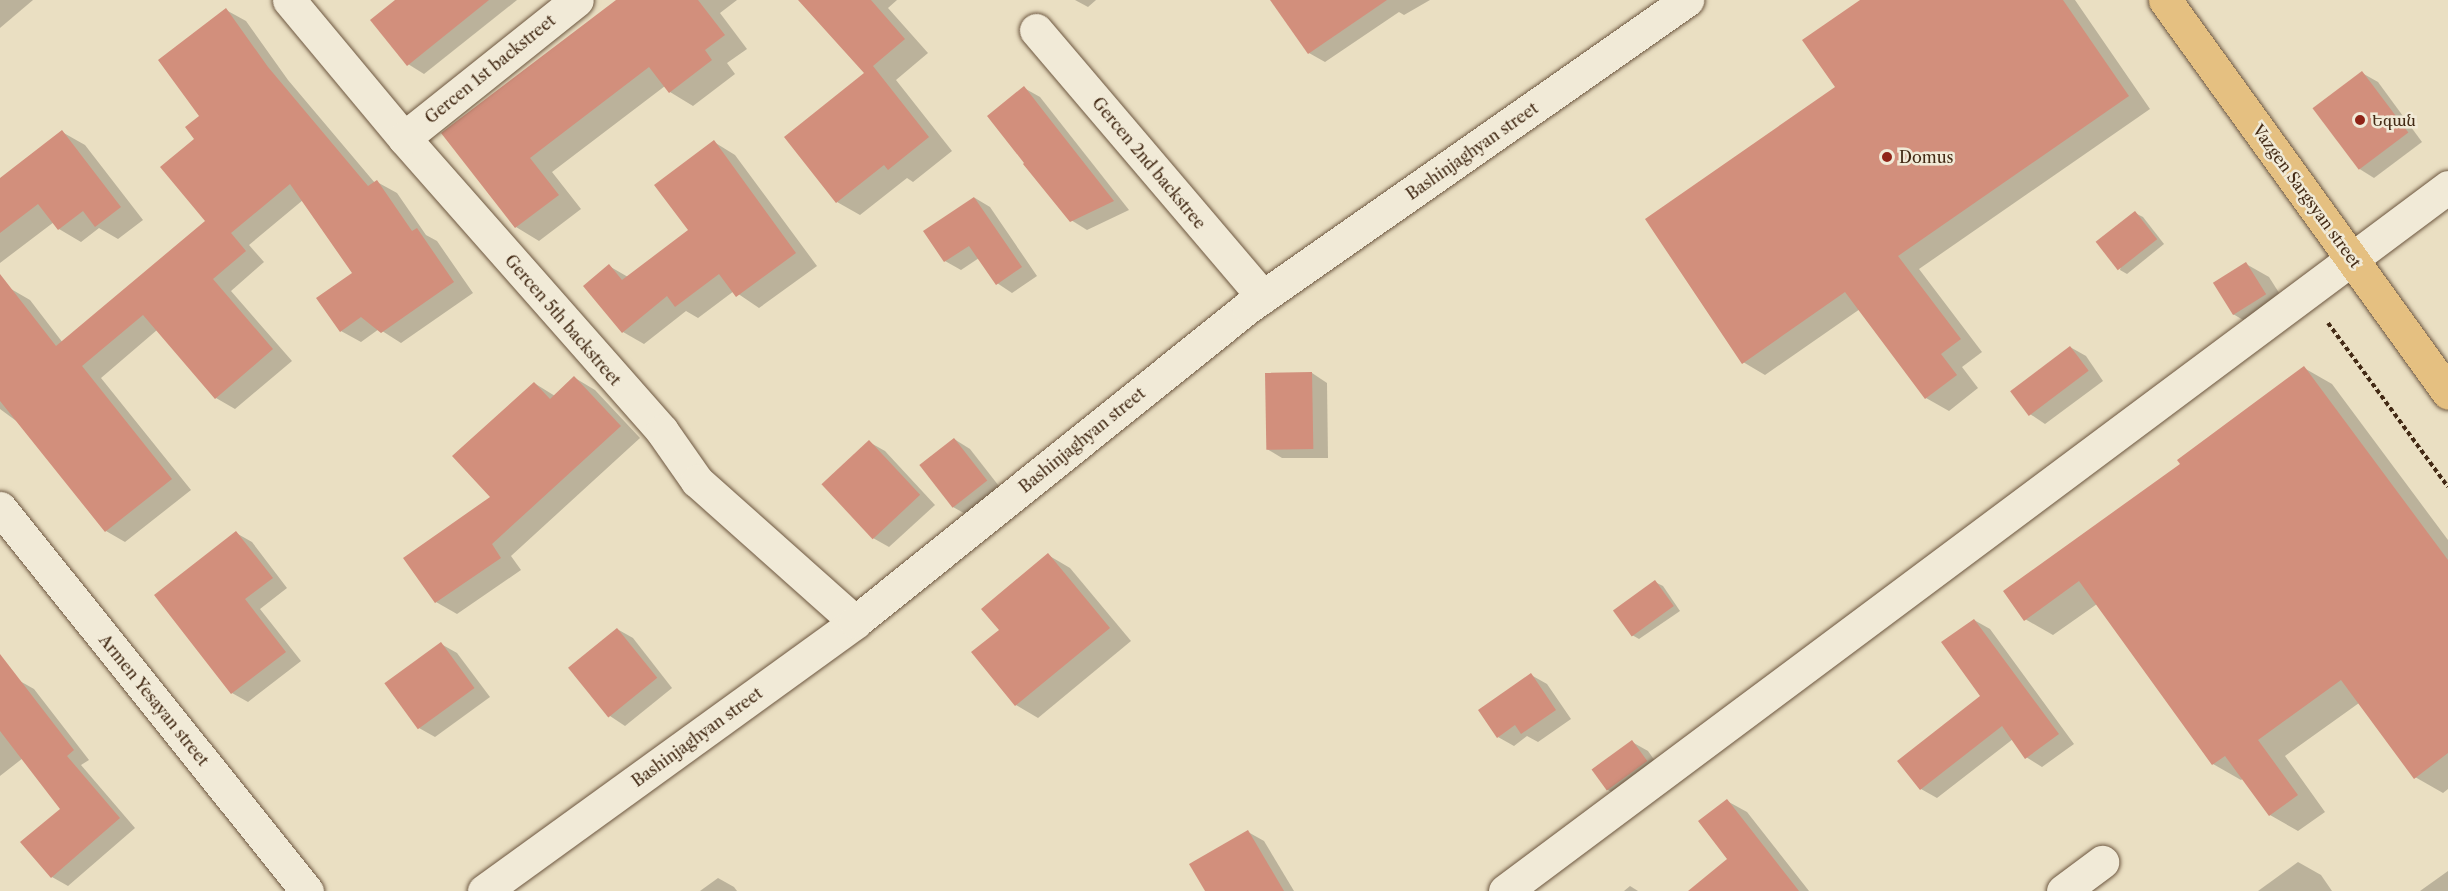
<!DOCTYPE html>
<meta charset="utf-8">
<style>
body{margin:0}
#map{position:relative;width:2448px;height:891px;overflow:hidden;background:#eadfc2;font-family:"Libre Caslon Text","Noto Serif Armenian",serif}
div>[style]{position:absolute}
.shadow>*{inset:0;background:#0003}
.building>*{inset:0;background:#d28f7c;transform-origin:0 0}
.path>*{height:4px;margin-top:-2px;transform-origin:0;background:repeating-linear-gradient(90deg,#432a15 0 4.5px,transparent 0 7.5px)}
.roads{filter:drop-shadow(0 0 2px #6d5740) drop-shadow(0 0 2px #6d5740)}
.minor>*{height:33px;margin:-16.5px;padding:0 16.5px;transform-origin:16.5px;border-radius:16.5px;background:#f1ead7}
.trunk>*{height:33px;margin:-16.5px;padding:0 16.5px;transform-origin:16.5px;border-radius:16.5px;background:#e5c081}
.dots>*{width:16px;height:16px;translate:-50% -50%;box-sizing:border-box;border:3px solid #f1ead7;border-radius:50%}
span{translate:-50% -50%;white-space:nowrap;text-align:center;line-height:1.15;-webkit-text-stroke:5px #f1ead7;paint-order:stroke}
.street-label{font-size:16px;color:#432a15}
.poi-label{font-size:16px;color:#432a15}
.left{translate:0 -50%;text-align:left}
</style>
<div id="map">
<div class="shadow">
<div style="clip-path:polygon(0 0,33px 0,0 28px)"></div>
<div style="clip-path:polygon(397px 0,517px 0,424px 74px,408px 64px)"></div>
<div style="clip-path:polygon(618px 0,737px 0,720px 13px,747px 49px,727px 63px,735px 74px,693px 106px,670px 92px,665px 86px,552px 172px,581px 209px,539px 241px,516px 227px,443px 133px)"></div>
<div style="clip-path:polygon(800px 0,897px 0,888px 8px,928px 53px,896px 80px,952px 151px,913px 182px,907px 178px,860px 215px,837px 202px,867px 73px)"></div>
<div style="clip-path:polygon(1075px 0,1096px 0,1088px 7px)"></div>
<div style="clip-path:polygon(1272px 0,1430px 0,1404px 15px,1399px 12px,1325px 62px,1309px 53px)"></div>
<div style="clip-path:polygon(1863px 0,2075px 0,2150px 109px,1919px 269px,1982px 352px,1962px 367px,1978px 388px,1949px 411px,1926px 398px,1860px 309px,1765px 375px,1743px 362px,1837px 87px)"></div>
<div style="clip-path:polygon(226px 10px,246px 21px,288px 80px,375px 183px,377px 182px,397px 193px,426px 235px,437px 241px,473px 293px,401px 343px,379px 329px,361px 342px,341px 331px,354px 273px,303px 200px,249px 245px,264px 262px,231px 291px,292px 361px,235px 409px,216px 398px,157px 330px,101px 378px,191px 490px,125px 542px,106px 531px,19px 423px,0 409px,0 297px,11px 289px,30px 300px,63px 343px,207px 221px,196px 139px)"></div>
<div style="clip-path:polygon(2362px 73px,2378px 82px,2422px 142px,2374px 178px,2358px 168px)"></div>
<div style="clip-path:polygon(1024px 88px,1040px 97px,1129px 210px,1087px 230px,1071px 220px)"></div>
<div style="clip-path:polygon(62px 132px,85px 145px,143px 220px,118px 239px,99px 228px,81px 242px,59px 229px,54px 222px,0 263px,0 180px)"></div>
<div style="clip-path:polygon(714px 142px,735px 155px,817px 266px,759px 308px,734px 291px,698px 318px,686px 311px,644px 344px,623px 332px,609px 266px,628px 277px,690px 231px)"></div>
<div style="clip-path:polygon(975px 198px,990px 207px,1037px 276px,1012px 293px,997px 283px,979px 258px,961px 270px,945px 261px)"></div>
<div style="clip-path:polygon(2135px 213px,2143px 217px,2164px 244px,2127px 274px,2120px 270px)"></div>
<div style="clip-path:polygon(2246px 264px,2269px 277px,2288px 307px,2255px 327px,2233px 314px)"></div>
<div style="clip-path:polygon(2070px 347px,2086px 356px,2103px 381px,2045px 424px,2030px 414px)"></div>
<div style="clip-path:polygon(2304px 368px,2332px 384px,2448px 540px,2448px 789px,2443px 793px,2415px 777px,2359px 703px,2285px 756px,2325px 812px,2298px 831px,2270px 815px,2244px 778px,2241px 780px,2213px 764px,2097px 604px,2053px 635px,2025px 619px,2182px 464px)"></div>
<div style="clip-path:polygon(1312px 373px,1327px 383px,1328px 458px,1282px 458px,1267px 449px)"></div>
<div style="clip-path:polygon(575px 378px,595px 390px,640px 438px,511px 556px,521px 570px,457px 614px,436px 602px,492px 498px,534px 383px,555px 396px)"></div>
<div style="clip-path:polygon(954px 439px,970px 449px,1002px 490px,969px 516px,953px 507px)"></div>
<div style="clip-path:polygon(869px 442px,885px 451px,935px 505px,889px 547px,873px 538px)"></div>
<div style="clip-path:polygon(236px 533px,252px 542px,287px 588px,260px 609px,301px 661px,248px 702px,232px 693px)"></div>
<div style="clip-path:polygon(1048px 555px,1070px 568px,1131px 641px,1038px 718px,1016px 705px,1001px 630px)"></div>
<div style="clip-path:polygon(1655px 582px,1663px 586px,1680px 611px,1639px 639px,1632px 635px)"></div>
<div style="clip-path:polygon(1974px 620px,1990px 629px,2074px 744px,2042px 767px,2026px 757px,2013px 739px,1937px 798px,1921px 789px,1899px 762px,1982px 696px)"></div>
<div style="clip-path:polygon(617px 629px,633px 638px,672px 688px,625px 726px,610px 716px)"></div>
<div style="clip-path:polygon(441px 644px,457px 653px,490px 697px,435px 737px,419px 728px)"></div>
<div style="clip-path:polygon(0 662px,18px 680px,34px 689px,89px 760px,81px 765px,135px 828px,68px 886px,52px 877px,62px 809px,23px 758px,0 776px)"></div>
<div style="clip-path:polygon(1531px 675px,1547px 684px,1571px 719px,1538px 742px,1527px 736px,1514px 746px,1498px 737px)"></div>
<div style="clip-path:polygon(1632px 742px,1648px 751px,1662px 771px,1624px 799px,1608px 790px,1593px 769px)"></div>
<div style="clip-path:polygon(1727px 801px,1747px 812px,1809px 891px,1690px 891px,1729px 859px)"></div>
<div style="clip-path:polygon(1248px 832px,1264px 841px,1294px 891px,1216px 891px)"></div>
<div style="clip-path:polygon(2298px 862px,2321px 875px,2332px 891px,2258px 891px)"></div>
<div style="clip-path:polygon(2448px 871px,2448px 891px,2420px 891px)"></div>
<div style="clip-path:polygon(718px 878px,734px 887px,737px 891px,700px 891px)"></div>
<div style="clip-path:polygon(1630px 886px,1638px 891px,1624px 891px)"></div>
</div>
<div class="building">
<div style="clip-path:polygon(395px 0,489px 0,407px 66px,370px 20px)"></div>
<div style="clip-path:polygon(616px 0,698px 0,725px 35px,705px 50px,712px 60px,669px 93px,649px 67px,530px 158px,559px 195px,515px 228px,441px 133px)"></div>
<div style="clip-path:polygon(798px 0,871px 0,905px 39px,873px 66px,929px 137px,888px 170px,884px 165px,836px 203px,784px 137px,869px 69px,864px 73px)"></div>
<div style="clip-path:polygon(1270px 0,1387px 0,1308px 54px)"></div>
<div style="clip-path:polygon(1860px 0,2063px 0,2129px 96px,1898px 256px,1961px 339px,1941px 354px,1957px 375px,1925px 399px,1845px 292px,1742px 364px,1645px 219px,1835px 87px,1802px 40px)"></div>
<div style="clip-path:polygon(226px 8px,268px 67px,368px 186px,377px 180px,412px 231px,417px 228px,454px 282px,381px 333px,361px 317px,340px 332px,316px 298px,352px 273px,290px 184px,231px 233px,246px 251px,213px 279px,273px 349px,215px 399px,143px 315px,82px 366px,172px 479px,105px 532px,0 401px,0 274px,56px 346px,205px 221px,160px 167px,194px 139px,185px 127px,199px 116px,158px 60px)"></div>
<div style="left:2362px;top:71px;width:77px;height:62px;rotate:53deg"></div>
<div style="clip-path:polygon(1024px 86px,1052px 122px,1114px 201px,1070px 222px,1023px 164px,1024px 163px,987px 116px)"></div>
<div style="clip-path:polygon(62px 130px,121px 207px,95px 227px,83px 211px,58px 230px,38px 204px,0 233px,0 178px)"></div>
<div style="clip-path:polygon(714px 140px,796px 253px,736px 297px,719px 274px,675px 307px,667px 296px,622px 333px,583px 286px,609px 264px,622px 280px,688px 230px,654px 185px)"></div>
<div style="clip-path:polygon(974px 197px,1022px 267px,996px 285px,969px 246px,944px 262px,923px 231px)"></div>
<div style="left:2135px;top:211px;width:36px;height:50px;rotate:52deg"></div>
<div style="left:2246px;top:262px;width:38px;height:39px;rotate:58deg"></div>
<div style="left:2070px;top:346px;width:31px;height:75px;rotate:53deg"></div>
<div style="clip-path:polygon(2304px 366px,2448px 560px,2448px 753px,2414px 779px,2341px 680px,2258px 740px,2298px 795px,2269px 816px,2225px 756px,2212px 765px,2079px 581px,2024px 621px,2003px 591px,2180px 464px,2177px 460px)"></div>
<div style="left:1312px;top:372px;width:77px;height:47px;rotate:89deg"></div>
<div style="clip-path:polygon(574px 376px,621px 426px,492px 544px,501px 558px,435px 603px,403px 558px,490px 497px,452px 456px,534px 382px,550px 399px)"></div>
<div style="left:954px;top:438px;width:54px;height:44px;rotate:52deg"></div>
<div style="left:869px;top:440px;width:75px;height:65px;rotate:47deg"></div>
<div style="clip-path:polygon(236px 531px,273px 578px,245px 599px,286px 652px,231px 694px,154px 595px)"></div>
<div style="clip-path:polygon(1048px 553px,1110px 628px,1015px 706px,971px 652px,999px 630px,981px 609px)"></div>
<div style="left:1655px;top:580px;width:32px;height:52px;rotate:54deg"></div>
<div style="clip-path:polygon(1974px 619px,2059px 734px,2025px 759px,2002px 726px,1920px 790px,1897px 761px,1980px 696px,1941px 642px)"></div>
<div style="left:617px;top:628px;width:64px;height:63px;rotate:51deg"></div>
<div style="left:441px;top:642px;width:57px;height:70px;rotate:54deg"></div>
<div style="clip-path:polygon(0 654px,74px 750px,67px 756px,120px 818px,51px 878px,20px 842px,60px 809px,0 731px)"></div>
<div style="clip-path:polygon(1531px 673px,1556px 710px,1521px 734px,1515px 725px,1497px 738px,1478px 710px)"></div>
<div style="left:1632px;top:740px;width:26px;height:50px;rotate:54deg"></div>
<div style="clip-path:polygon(1727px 799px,1799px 891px,1688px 891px,1727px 859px,1698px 821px)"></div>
<div style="clip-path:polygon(1248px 830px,1284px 891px,1205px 891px,1189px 864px)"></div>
</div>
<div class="path">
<div style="left:2328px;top:323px;width:203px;rotate:53.8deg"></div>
</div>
<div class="roads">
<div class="minor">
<div style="left:289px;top:0;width:180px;rotate:50.2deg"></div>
<div style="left:404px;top:138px;width:390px;rotate:48.6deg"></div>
<div style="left:662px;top:431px;width:61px;rotate:55deg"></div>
<div style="left:697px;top:481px;width:212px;rotate:41.7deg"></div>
<div style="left:1036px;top:30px;width:350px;rotate:49.6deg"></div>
<div style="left:404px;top:138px;width:221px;rotate:-38.6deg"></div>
<div style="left:0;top:508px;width:491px;rotate:51.3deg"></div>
<div style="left:484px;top:891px;width:458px;rotate:-35.9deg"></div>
<div style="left:855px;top:622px;width:504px;rotate:-38.71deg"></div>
<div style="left:1248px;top:307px;width:536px;rotate:-34.97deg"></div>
<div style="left:1505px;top:891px;width:1177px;rotate:-36.74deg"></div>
<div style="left:2063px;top:891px;width:49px;rotate:-36.6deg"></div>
</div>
<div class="trunk">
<div style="left:2165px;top:0;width:484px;rotate:54.2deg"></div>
</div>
</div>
<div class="dots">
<div style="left:2360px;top:120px;background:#8f2418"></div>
<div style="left:1887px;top:157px;background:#8f2418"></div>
</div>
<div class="street-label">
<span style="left:490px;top:69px;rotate:-39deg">Gercen 1st backstreet</span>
<span style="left:1472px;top:151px;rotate:-35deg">Bashinjaghyan street</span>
<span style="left:1149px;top:163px;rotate:50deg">Gercen 2nd backstree</span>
<span style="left:2307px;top:196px;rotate:54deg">Vazgen Sargsyan street</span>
<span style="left:563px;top:320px;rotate:49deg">Gercen 5th backstreet</span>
<span style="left:1082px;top:440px;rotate:-39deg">Bashinjaghyan street</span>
<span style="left:154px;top:700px;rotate:51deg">Armen Yesayan street</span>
<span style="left:697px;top:737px;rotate:-36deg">Bashinjaghyan street</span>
</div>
<div class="poi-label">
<span class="left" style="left:2372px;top:120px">Եգան</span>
<span class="left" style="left:1899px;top:157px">Domus</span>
</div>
</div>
